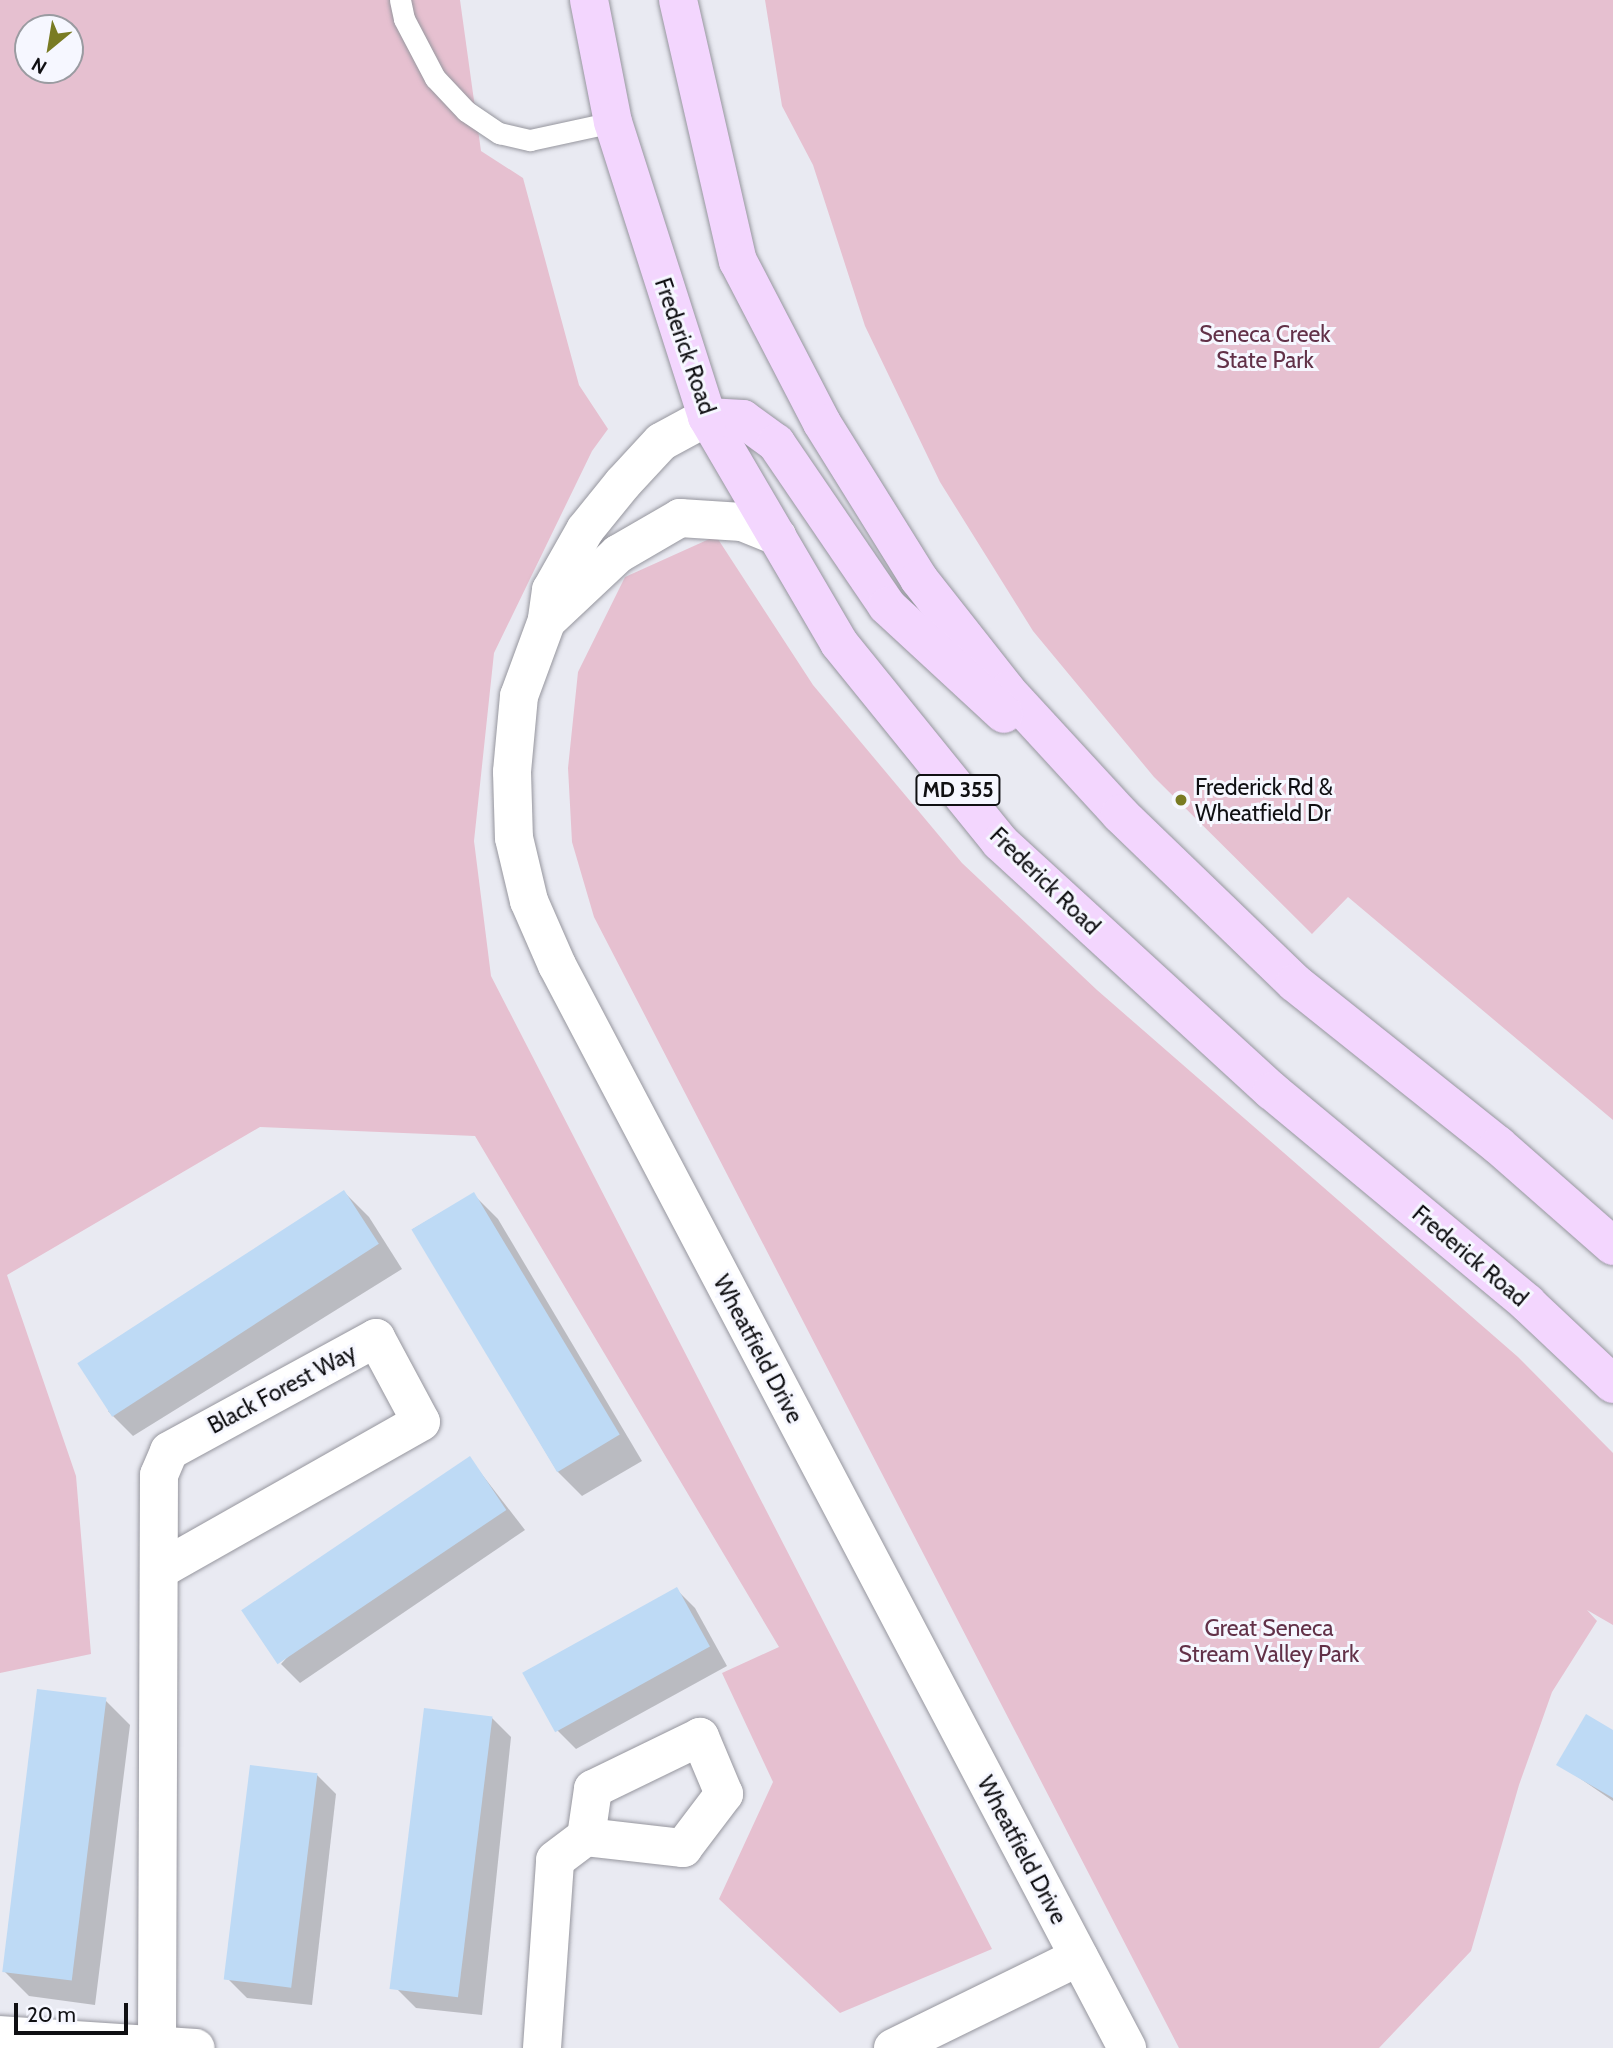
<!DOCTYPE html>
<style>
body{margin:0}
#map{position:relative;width:1613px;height:2048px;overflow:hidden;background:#e9eaf2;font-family:Cabin,sans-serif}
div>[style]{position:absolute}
.green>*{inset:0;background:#e6c0d0}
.shadow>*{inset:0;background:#0003}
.building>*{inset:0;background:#bedaf5;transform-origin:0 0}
.roads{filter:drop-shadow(0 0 2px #96969e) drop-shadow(0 0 2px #96969e)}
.lane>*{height:21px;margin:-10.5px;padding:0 10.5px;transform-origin:10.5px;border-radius:10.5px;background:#fff}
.street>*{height:38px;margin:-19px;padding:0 19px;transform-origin:19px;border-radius:19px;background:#fff}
.primary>*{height:38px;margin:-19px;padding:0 19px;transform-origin:19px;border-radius:19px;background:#f3d6fe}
.dots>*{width:19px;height:19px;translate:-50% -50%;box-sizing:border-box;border:4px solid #f6f7ff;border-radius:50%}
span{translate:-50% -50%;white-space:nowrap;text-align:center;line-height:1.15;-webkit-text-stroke:6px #f6f7ff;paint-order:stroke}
.shield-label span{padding:2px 5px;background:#f6f7ff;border:2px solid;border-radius:5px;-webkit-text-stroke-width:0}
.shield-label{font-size:21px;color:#101013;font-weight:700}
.park-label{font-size:23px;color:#623148}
.street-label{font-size:23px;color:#101013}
.poi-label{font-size:23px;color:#101013}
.left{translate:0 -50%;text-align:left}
.north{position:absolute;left:14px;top:14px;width:70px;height:70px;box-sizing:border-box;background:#f6f7ff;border:2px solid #9a9ba1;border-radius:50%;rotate:210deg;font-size:19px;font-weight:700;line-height:28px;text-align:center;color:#101013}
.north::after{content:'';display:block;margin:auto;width:24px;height:32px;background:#797b23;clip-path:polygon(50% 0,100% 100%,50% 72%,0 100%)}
.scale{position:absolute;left:14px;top:2003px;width:114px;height:32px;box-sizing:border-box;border:4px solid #101013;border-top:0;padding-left:9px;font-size:21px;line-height:24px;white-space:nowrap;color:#101013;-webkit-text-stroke:5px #f6f7ff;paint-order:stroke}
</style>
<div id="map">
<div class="green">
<div style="clip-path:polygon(evenodd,0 0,460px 0,481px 151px,523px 178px,579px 385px,608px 429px,592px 451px,494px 653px,474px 841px,491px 976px,992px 1949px,840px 2013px,719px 1899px,773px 1782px,722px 1673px,779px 1647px,475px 1136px,260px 1127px,7px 1275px,76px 1476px,91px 1654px,0 1673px,0 0,28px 28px,70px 28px,70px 70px,28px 70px,28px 28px)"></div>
<div style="clip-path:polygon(765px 0,1613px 0,1613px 1120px,1348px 897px,1312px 934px,1154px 777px,1033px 631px,940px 482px,865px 326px,813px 165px,782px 106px)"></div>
<div style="clip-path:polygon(716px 536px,813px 685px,962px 863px,1097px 990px,1518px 1357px,1613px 1453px,1613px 1625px,1587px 1610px,1597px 1621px,1552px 1692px,1519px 1785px,1471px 1951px,1379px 2048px,1179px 2048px,594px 917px,572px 842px,568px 768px,578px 672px,625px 577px)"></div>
</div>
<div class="shadow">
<div style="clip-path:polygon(344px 1192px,369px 1217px,402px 1269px,133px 1436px,108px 1411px)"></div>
<div style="clip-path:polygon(473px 1194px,498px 1219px,642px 1461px,582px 1496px,557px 1471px,413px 1229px)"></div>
<div style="clip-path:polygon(470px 1459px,525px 1530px,300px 1683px,281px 1664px)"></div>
<div style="clip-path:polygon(676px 1589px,695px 1608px,727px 1666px,576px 1749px,557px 1730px,525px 1672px)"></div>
<div style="clip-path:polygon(105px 1700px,130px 1725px,95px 2005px,29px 1996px,4px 1971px)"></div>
<div style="clip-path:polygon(492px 1718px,511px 1737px,482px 2015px,416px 2008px,397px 1989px)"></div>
<div style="clip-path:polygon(1613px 1732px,1613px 1801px,1559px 1764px)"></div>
<div style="clip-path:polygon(317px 1775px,336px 1794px,312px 2005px,247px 1998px,228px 1979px)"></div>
</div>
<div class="building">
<div style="left:344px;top:1190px;width:64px;height:318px;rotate:57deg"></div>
<div style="left:474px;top:1192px;width:283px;height:73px;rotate:59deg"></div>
<div style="left:470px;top:1456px;width:65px;height:276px;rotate:56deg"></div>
<div style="left:677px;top:1587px;width:68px;height:177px;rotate:61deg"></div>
<div style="left:37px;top:1689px;width:70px;height:285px;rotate:7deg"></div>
<div style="left:424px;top:1708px;width:69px;height:283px;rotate:7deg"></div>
<div style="clip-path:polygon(1586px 1714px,1613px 1730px,1613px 1798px,1556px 1765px)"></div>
<div style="left:250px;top:1765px;width:68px;height:216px;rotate:7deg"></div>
</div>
<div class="roads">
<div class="lane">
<div style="left:400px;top:0;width:19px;rotate:78deg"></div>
<div style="left:404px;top:19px;width:67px;rotate:62.3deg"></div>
<div style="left:435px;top:78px;width:45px;rotate:46.8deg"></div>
<div style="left:466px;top:111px;width:40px;rotate:34deg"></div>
<div style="left:499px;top:133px;width:32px;rotate:13deg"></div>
<div style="left:530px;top:140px;width:85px;rotate:-12.2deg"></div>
</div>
<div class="street">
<div style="left:707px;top:417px;width:52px;rotate:151.5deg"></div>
<div style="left:661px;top:442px;width:56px;rotate:132.8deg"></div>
<div style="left:623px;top:483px;width:60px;rotate:129deg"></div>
<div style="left:585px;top:530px;width:69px;rotate:119.5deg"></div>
<div style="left:551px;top:590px;width:30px;rotate:98deg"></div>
<div style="left:547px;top:620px;width:81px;rotate:110.2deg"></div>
<div style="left:519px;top:696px;width:76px;rotate:95.3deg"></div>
<div style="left:512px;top:772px;width:66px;rotate:88.3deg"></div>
<div style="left:514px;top:838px;width:65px;rotate:76.6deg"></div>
<div style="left:529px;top:901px;width:70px;rotate:66.4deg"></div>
<div style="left:557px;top:965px;width:1224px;rotate:62.24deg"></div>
<div style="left:549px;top:619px;width:95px;rotate:-43.3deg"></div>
<div style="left:618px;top:554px;width:72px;rotate:-30.1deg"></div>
<div style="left:680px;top:518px;width:62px;rotate:3.7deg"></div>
<div style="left:742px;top:522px;width:38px;rotate:22deg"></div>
<div style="left:0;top:2035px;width:196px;rotate:3.8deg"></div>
<div style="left:157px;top:2045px;width:570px;rotate:-89.8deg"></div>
<div style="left:159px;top:1475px;width:26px;rotate:-67deg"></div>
<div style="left:169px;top:1451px;width:236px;rotate:-28.6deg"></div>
<div style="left:376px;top:1338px;width:95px;rotate:61.8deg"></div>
<div style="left:421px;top:1422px;width:301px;rotate:150.5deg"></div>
<div style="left:542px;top:2048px;width:188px;rotate:-86deg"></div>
<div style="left:555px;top:1860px;width:39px;rotate:-37deg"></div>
<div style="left:586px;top:1837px;width:98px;rotate:6.5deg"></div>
<div style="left:683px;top:1848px;width:68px;rotate:-52.8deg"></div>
<div style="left:724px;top:1794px;width:62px;rotate:-112.8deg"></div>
<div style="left:700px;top:1737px;width:119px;rotate:154.1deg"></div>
<div style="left:593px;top:1789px;width:49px;rotate:98.3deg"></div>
<div style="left:893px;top:2048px;width:207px;rotate:-26.1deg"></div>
</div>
<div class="primary">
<div style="left:589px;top:0;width:124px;rotate:78.9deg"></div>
<div style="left:613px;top:122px;width:310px;rotate:72.3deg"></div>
<div style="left:707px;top:417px;width:262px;rotate:59.7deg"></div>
<div style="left:839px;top:643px;width:256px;rotate:51deg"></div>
<div style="left:1000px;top:842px;width:369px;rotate:42.5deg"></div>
<div style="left:1272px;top:1091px;width:332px;rotate:39.7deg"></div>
<div style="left:1527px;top:1303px;width:118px;rotate:43.3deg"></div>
<div style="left:678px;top:0;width:268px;rotate:77.1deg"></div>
<div style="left:738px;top:261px;width:182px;rotate:62.6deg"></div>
<div style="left:822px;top:423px;width:184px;rotate:58.1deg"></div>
<div style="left:919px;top:579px;width:142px;rotate:51.8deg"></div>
<div style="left:1007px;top:691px;width:167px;rotate:47.4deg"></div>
<div style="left:1120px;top:814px;width:243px;rotate:44deg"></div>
<div style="left:1295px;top:983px;width:260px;rotate:38.6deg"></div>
<div style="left:1498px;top:1145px;width:153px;rotate:41.3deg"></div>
<div style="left:707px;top:417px;width:36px;rotate:3deg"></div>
<div style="left:743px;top:419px;width:41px;rotate:36deg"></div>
<div style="left:776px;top:443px;width:197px;rotate:55.7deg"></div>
<div style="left:887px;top:606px;width:159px;rotate:42.7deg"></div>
</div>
</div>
<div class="dots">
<div style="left:1181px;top:800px;background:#797b23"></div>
</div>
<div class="shield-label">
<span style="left:958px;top:790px">MD 355</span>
</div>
<div class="park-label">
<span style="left:1265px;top:347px">Seneca Creek<br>State Park</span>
<span style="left:1269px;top:1641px">Great Seneca<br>Stream Valley Park</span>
</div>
<div class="street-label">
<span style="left:685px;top:346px;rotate:71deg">Frederick Road</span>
<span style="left:1045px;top:881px;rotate:44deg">Frederick Road</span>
<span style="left:1470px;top:1256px;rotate:40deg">Frederick Road</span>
<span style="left:758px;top:1349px;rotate:62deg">Wheatfield Drive</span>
<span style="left:282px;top:1389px;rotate:-28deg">Black Forest Way</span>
<span style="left:1022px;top:1850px;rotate:62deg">Wheatfield Drive</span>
</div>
<div class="poi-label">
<span class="left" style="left:1195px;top:800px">Frederick Rd &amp;<br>Wheatfield Dr</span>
</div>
<div class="north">N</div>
<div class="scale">20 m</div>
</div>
